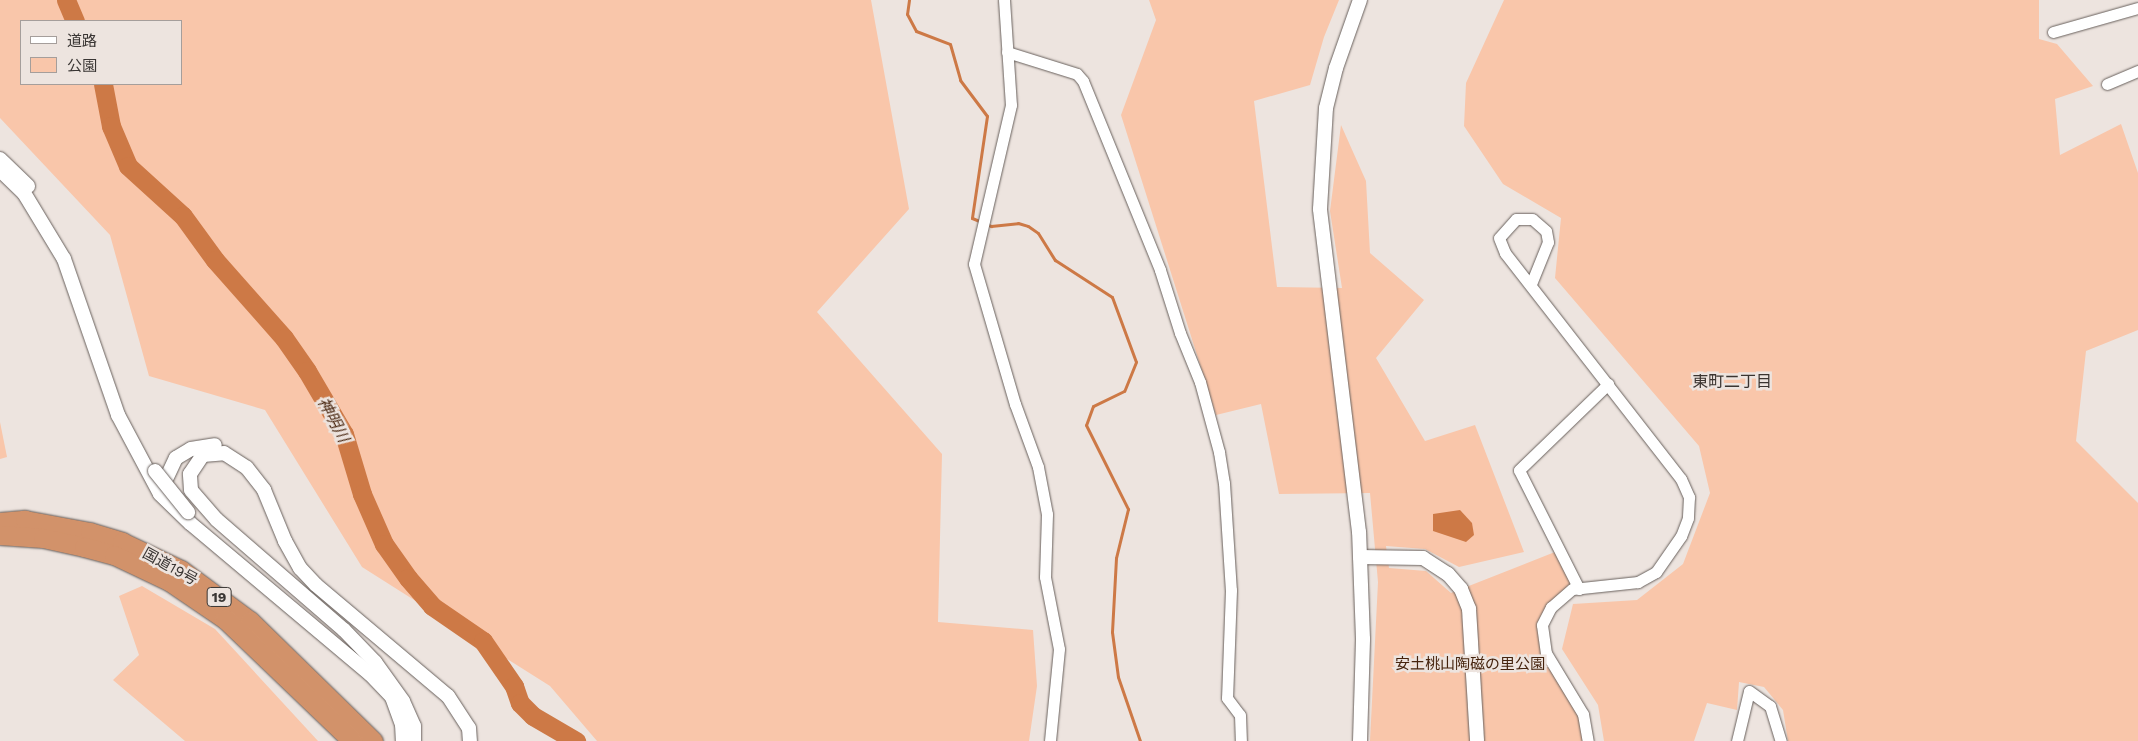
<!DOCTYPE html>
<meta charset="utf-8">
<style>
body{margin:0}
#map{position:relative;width:2138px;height:741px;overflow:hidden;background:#ede4df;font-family:"Work Sans","Noto Sans JP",sans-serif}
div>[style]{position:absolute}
.green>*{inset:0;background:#f9c6aa}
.water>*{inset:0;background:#cd7946}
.stream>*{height:3px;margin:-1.5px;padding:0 1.5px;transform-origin:1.5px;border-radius:1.5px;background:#cd7946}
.river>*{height:19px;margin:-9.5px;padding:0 9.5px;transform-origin:9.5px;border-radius:9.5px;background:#cd7946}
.roads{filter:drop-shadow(0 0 1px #68605c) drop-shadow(0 0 1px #68605c)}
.minor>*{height:11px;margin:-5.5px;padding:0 5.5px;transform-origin:5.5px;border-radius:5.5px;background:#fff}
.tertiary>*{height:14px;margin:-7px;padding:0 7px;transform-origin:7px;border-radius:7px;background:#fff}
.trunk>*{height:19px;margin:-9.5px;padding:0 9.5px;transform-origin:9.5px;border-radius:9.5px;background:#d2926a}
.bridges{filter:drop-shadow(0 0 1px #68605c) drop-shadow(0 0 1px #68605c)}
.tertiary-bridge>*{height:14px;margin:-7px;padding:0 7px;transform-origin:7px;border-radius:7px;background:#fff}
span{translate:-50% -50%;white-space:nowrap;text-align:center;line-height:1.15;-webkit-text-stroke:5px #ede4df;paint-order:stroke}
.shield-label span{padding:1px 4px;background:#ede4df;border:1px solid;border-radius:4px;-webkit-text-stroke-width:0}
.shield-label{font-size:14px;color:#3a3634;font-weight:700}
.street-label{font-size:15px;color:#3a3634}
.park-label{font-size:15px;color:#45230d}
.neighbourhood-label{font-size:16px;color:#3b3430}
.water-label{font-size:16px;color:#4b2913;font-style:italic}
.legend{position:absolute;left:20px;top:20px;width:162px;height:65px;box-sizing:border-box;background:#ede4df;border:1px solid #a59e9b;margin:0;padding:6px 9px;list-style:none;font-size:15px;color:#3a3634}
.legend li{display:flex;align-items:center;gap:10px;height:25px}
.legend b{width:25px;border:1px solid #a59e9b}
</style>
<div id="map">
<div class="green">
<div style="clip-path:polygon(evenodd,0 0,871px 0,909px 209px,817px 312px,942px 454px,938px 622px,1033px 630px,1037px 686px,1029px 741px,597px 741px,550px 686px,362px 567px,265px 410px,149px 376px,110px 235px,0 118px,0 0,21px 21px,181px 21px,181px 84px,21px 84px,21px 21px)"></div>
<div style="clip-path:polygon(1149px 0,1339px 0,1324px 37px,1310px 85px,1254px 101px,1277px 287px,1342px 288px,1330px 211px,1341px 125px,1366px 181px,1370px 253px,1424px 300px,1376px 358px,1425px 441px,1475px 425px,1524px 552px,1459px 567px,1425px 549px,1386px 546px,1389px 568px,1426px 571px,1451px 593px,1560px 550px,1579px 589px,1551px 607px,1542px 643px,1566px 686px,1588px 741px,1370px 741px,1378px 582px,1370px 493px,1279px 494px,1261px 404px,1216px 415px,1121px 115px,1156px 20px)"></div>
<div style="clip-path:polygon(1504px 0,2039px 0,2039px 39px,2057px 44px,2093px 86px,2055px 99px,2060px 155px,2121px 124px,2138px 173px,2138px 330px,2086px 351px,2076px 441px,2138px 503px,2138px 741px,1788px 741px,1783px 710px,1764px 687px,1739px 682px,1737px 710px,1707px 703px,1694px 741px,1604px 741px,1598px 705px,1562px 649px,1573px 604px,1637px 600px,1683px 564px,1710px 493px,1699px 446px,1555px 278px,1561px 218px,1503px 184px,1464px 126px,1466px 83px)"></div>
<div style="clip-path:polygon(0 422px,7px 457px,0 459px)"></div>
<div style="clip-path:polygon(142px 586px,215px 629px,318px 741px,185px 741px,113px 680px,139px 655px,119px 596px)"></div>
</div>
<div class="water">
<div style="clip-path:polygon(1460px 510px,1472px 523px,1474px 535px,1466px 542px,1433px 531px,1433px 514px)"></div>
</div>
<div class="stream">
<div style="left:909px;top:0;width:14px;rotate:98deg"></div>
<div style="left:907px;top:14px;width:19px;rotate:62deg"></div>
<div style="left:916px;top:31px;width:36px;rotate:21deg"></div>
<div style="left:950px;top:44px;width:37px;rotate:74deg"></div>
<div style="left:960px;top:80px;width:45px;rotate:53.1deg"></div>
<div style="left:987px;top:116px;width:103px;rotate:98.4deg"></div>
<div style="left:972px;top:218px;width:21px;rotate:23deg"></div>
<div style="left:991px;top:226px;width:27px;rotate:-6deg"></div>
<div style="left:1018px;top:223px;width:10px;rotate:17deg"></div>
<div style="left:1028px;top:226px;width:12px;rotate:35deg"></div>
<div style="left:1038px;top:233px;width:32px;rotate:58deg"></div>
<div style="left:1055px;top:260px;width:68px;rotate:33deg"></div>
<div style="left:1112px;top:297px;width:69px;rotate:69.7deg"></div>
<div style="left:1136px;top:362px;width:31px;rotate:112deg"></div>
<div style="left:1124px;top:391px;width:34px;rotate:154deg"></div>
<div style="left:1093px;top:406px;width:20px;rotate:110deg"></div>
<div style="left:1086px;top:425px;width:94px;rotate:63.4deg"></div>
<div style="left:1128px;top:509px;width:50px;rotate:103.8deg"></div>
<div style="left:1116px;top:558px;width:74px;rotate:93.1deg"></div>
<div style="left:1112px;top:632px;width:45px;rotate:82.4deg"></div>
<div style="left:1118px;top:677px;width:68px;rotate:71deg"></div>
</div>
<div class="river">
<div style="left:66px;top:0;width:23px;rotate:67deg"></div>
<div style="left:103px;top:84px;width:43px;rotate:79.2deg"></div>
<div style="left:111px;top:126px;width:43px;rotate:67deg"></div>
<div style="left:128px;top:166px;width:74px;rotate:42.3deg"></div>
<div style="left:183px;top:216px;width:54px;rotate:54deg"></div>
<div style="left:215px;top:260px;width:104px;rotate:48.5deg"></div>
<div style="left:284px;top:338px;width:40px;rotate:55.1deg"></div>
<div style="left:307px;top:371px;width:73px;rotate:59.6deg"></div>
<div style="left:344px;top:434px;width:63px;rotate:73.3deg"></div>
<div style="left:362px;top:494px;width:55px;rotate:66.3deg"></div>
<div style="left:384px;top:544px;width:42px;rotate:54.8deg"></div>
<div style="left:408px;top:578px;width:37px;rotate:49deg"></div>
<div style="left:432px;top:606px;width:62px;rotate:34.5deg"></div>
<div style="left:483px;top:641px;width:55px;rotate:55.4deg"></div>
<div style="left:514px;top:686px;width:18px;rotate:71deg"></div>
<div style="left:520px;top:703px;width:18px;rotate:45deg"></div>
<div style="left:533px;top:716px;width:50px;rotate:30.2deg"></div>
</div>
<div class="roads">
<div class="minor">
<div style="left:1004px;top:0;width:105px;rotate:86.2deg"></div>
<div style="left:1011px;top:105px;width:163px;rotate:103.1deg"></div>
<div style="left:974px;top:264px;width:146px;rotate:73.7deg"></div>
<div style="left:1015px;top:404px;width:67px;rotate:69.9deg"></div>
<div style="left:1038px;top:467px;width:48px;rotate:79.2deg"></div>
<div style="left:1047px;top:514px;width:63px;rotate:91.8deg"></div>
<div style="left:1045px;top:577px;width:73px;rotate:79deg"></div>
<div style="left:1059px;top:649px;width:92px;rotate:95.6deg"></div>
<div style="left:2053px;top:32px;width:88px;rotate:-15.8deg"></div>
<div style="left:1007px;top:52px;width:73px;rotate:17.4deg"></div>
<div style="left:1077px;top:74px;width:9px;rotate:49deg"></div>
<div style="left:1083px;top:81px;width:204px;rotate:67.8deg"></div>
<div style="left:1160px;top:270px;width:66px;rotate:72.4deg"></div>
<div style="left:1180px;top:333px;width:53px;rotate:67.8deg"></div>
<div style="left:1200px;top:382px;width:73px;rotate:74.8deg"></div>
<div style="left:1219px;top:452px;width:31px;rotate:81deg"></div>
<div style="left:1224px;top:483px;width:107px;rotate:86.3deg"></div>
<div style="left:1231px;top:590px;width:108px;rotate:92.1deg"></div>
<div style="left:1227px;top:698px;width:21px;rotate:53deg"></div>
<div style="left:1240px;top:715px;width:26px;rotate:88deg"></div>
<div style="left:2107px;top:84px;width:34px;rotate:-23deg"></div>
<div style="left:1531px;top:284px;width:45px;rotate:-68deg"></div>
<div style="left:1548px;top:242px;width:11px;rotate:-100deg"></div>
<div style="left:1546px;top:231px;width:18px;rotate:-139deg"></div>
<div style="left:1532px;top:219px;width:16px;rotate:180deg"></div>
<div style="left:1516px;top:219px;width:25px;rotate:132deg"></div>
<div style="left:1499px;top:238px;width:16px;rotate:68deg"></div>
<div style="left:1505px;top:253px;width:286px;rotate:52.1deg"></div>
<div style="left:1681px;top:479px;width:20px;rotate:66deg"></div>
<div style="left:1689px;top:497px;width:21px;rotate:93deg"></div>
<div style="left:1688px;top:518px;width:19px;rotate:111deg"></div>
<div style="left:1681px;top:536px;width:44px;rotate:124.8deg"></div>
<div style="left:1656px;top:572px;width:21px;rotate:151deg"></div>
<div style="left:1638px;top:582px;width:66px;rotate:173.9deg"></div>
<div style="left:1572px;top:589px;width:28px;rotate:139deg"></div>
<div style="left:1551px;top:607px;width:20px;rotate:117deg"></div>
<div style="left:1542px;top:625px;width:28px;rotate:82deg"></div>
<div style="left:1546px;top:653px;width:71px;rotate:58.8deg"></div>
<div style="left:1583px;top:714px;width:27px;rotate:80deg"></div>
<div style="left:1579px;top:589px;width:133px;rotate:-116.8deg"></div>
<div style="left:1519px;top:470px;width:124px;rotate:-44deg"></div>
<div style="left:1737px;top:741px;width:51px;rotate:-76.5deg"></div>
<div style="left:1749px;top:691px;width:26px;rotate:36deg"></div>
<div style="left:1770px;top:706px;width:37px;rotate:73deg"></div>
</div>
<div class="tertiary">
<div style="left:0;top:159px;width:39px;rotate:44deg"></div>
<div style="left:0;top:170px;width:33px;rotate:44deg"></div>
<div style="left:24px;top:193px;width:77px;rotate:58.8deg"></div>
<div style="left:64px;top:259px;width:165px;rotate:70.9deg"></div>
<div style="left:118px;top:415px;width:89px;rotate:62deg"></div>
<div style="left:160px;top:494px;width:42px;rotate:44deg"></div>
<div style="left:190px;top:523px;width:235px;rotate:40deg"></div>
<div style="left:370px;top:674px;width:32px;rotate:46deg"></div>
<div style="left:392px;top:697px;width:29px;rotate:70deg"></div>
<div style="left:402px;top:724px;width:17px;rotate:87deg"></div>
<div style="left:167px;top:477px;width:21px;rotate:-65deg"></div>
<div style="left:176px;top:458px;width:17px;rotate:-31deg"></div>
<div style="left:191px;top:449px;width:24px;rotate:-9deg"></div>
<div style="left:1360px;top:557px;width:63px;rotate:0.9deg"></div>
<div style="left:1423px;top:558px;width:30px;rotate:33deg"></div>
<div style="left:1448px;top:574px;width:20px;rotate:49deg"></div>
<div style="left:1461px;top:589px;width:22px;rotate:68deg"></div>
<div style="left:1469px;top:609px;width:132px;rotate:86.5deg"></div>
<div style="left:414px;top:741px;width:15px;rotate:-90deg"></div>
<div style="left:414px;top:726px;width:27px;rotate:-114deg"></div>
<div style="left:403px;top:701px;width:48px;rotate:-125.7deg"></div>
<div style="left:375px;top:662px;width:45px;rotate:-134.1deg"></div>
<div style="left:344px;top:630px;width:169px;rotate:-139.1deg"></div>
<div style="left:216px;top:519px;width:38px;rotate:-131deg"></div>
<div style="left:191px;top:490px;width:16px;rotate:-94deg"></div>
<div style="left:190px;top:474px;width:23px;rotate:-56deg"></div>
<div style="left:203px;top:455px;width:21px;rotate:-5deg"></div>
<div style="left:224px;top:453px;width:27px;rotate:33deg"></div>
<div style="left:247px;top:468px;width:28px;rotate:52deg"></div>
<div style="left:264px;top:490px;width:55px;rotate:67.6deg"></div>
<div style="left:285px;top:541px;width:31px;rotate:61deg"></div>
<div style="left:300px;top:568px;width:23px;rotate:47deg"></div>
<div style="left:316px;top:585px;width:172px;rotate:40.1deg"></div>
<div style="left:448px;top:696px;width:38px;rotate:57deg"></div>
<div style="left:469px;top:728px;width:13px;rotate:86deg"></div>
<div style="left:1360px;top:741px;width:102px;rotate:-88.3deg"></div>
<div style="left:1363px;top:639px;width:107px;rotate:-92.1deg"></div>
<div style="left:1359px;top:532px;width:325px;rotate:-96.9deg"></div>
<div style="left:1320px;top:209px;width:101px;rotate:-86.6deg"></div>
<div style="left:1326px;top:108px;width:41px;rotate:-76deg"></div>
<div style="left:1336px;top:68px;width:72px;rotate:-70.6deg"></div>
</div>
<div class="trunk">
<div style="left:0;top:522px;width:25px;rotate:-5deg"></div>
<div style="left:25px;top:520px;width:66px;rotate:10.5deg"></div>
<div style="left:90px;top:532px;width:34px;rotate:17deg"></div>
<div style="left:122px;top:542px;width:65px;rotate:25.4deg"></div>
<div style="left:181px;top:570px;width:86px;rotate:36.5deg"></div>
<div style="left:250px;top:621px;width:172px;rotate:44.3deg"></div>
<div style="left:0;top:535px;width:43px;rotate:4deg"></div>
<div style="left:43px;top:538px;width:42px;rotate:12.4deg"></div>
<div style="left:84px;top:547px;width:31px;rotate:15deg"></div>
<div style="left:114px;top:555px;width:61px;rotate:25.3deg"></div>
<div style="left:169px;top:581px;width:68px;rotate:34.2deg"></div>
<div style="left:225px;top:619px;width:176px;rotate:43.8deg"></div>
</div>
</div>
<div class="bridges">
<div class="tertiary-bridge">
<div style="left:155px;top:471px;width:53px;rotate:51.2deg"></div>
</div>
</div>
<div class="shield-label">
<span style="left:219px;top:597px">19</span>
</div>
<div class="street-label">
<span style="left:170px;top:567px;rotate:29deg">国道19号</span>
</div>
<div class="park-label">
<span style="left:1470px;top:665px">安土桃山陶磁の里公園</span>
</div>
<div class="neighbourhood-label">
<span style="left:1732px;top:382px">東町二丁目</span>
</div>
<div class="water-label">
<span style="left:333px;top:420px;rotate:62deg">神明川</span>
</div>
<ul class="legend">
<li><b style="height:6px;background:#fff"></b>道路</li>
<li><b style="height:14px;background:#f9c6aa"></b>公園</li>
</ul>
</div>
